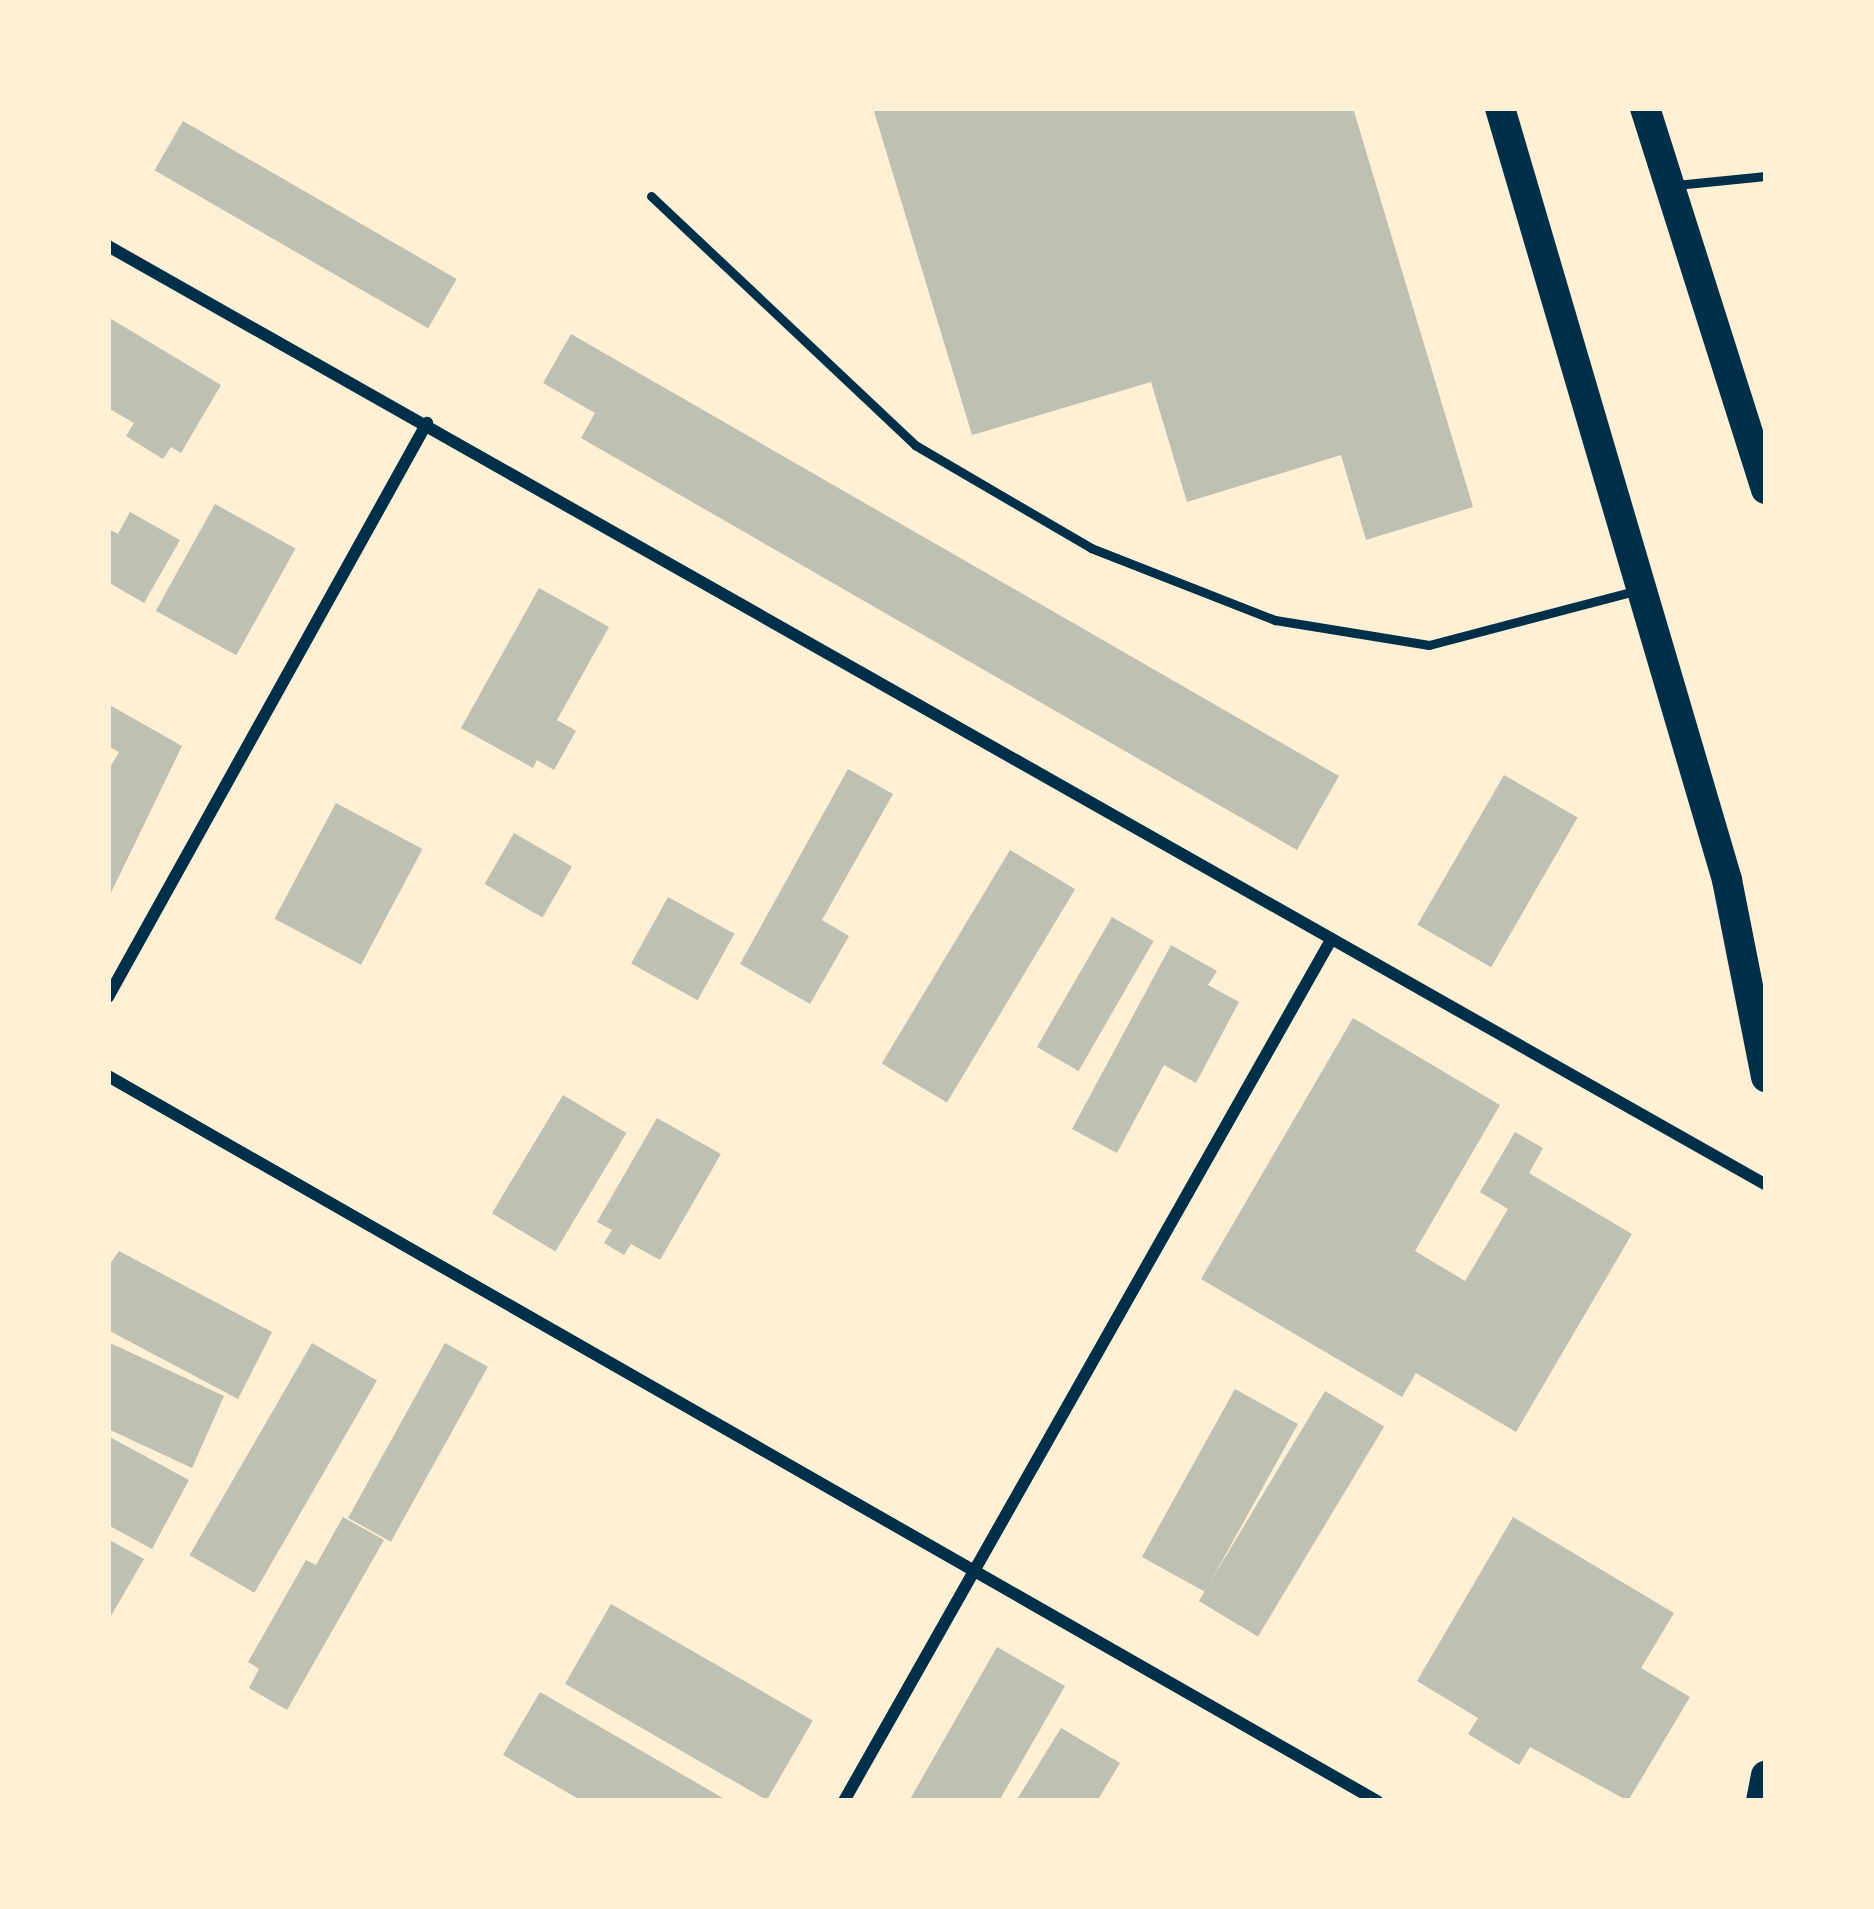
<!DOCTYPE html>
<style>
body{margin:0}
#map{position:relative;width:1874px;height:1909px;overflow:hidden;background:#fdf0d5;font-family:"Open Sans",sans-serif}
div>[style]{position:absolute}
.building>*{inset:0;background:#bec0b2;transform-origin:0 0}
.service>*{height:9px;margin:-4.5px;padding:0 4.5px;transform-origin:4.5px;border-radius:4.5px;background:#003049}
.minor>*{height:12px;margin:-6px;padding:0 6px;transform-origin:6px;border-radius:6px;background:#003049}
.primary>*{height:30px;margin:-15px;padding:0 15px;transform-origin:15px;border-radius:15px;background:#003049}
span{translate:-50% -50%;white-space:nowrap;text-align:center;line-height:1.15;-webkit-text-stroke:9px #fdf0d5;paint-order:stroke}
.frame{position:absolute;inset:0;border:111px solid #fdf0d5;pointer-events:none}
</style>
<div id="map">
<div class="building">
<div style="clip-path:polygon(873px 108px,1353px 108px,1473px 507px,1366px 540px,1341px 455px,1187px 502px,1151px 382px,972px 435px)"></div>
<div style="left:183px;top:121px;width:316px;height:57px;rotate:30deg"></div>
<div style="clip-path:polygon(108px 317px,221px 385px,181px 453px,171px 447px,163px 459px,126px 436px,134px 423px,108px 408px)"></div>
<div style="clip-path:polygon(571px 334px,1339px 776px,1297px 850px,581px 438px,595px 413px,543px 383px)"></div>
<div style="left:215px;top:504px;width:92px;height:122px;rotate:29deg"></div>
<div style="clip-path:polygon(130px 512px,180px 540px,144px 603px,108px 582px,108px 529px,118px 534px)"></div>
<div style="clip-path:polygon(539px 588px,609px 627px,557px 720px,576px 731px,554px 770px,537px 760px,533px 768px,461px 728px)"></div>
<div style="clip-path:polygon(108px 704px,182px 746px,108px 899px,108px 771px,119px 752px,108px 746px)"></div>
<div style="clip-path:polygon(848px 769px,893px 794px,822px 920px,849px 936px,810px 1004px,740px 964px)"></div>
<div style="left:1504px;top:775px;width:85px;height:173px;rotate:30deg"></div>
<div style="left:336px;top:803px;width:98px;height:131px;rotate:28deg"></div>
<div style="left:514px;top:833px;width:67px;height:59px;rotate:30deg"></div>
<div style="left:1010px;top:850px;width:76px;height:249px;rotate:31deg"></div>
<div style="left:668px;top:897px;width:76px;height:76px;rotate:29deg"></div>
<div style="left:1112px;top:917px;width:48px;height:150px;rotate:30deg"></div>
<div style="clip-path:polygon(1171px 945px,1217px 971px,1208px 985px,1239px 1002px,1196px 1083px,1164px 1065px,1117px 1153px,1072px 1129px)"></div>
<div style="clip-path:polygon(1353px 1018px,1500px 1105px,1415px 1251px,1465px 1281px,1508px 1209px,1480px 1192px,1515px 1132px,1543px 1148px,1529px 1173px,1632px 1234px,1516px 1432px,1416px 1373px,1402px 1397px,1201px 1279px)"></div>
<div style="left:563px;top:1095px;width:74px;height:138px;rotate:31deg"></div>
<div style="clip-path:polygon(657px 1118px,721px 1154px,660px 1260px,631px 1244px,624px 1255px,604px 1243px,612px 1230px,597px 1222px)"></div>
<div style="clip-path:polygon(119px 1251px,272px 1332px,238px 1399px,108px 1330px,108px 1267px)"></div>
<div style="clip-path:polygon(108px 1342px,224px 1396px,192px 1468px,108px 1429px)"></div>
<div style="left:312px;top:1343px;width:75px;height:245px;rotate:30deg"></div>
<div style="left:445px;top:1343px;width:49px;height:200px;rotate:29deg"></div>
<div style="left:1235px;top:1389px;width:72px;height:192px;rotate:29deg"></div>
<div style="left:1325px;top:1391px;width:69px;height:245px;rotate:31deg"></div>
<div style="clip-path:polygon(108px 1436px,189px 1480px,152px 1549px,108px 1525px)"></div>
<div style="clip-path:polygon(343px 1517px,384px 1540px,287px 1710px,249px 1688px,259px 1669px,248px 1662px,306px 1560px,316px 1565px)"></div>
<div style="clip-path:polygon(1513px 1517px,1674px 1613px,1641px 1668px,1690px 1697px,1628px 1801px,1530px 1747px,1519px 1765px,1468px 1734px,1478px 1718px,1417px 1681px)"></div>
<div style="clip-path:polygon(108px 1539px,144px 1559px,108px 1621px)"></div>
<div style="left:611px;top:1604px;width:233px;height:92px;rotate:30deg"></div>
<div style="clip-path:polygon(997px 1647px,1065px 1686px,999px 1801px,909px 1801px)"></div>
<div style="clip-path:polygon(540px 1692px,728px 1801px,582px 1801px,503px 1755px)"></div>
<div style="clip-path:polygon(1061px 1728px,1120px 1763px,1097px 1801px,1016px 1801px)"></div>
</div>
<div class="service">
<div style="left:1676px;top:185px;width:90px;rotate:-5.7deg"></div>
<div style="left:651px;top:196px;width:363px;rotate:43.3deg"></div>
<div style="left:915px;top:445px;width:204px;rotate:30.3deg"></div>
<div style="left:1091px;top:548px;width:198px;rotate:21.4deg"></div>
<div style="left:1275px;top:620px;width:156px;rotate:9.2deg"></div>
<div style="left:1429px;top:645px;width:216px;rotate:-14.7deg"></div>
</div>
<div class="minor">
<div style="left:108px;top:246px;width:1905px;rotate:29.52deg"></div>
<div style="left:108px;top:997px;width:657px;rotate:-60.94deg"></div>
<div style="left:108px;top:1076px;width:1462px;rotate:29.74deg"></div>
<div style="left:844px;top:1801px;width:989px;rotate:-60.51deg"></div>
</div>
<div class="primary">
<div style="left:1500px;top:108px;width:805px;rotate:73.61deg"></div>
<div style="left:1727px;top:880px;width:201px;rotate:78.8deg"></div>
<div style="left:1645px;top:108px;width:400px;rotate:72.4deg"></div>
<div style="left:1761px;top:1801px;width:26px;rotate:-79deg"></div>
</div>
<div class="frame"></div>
</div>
